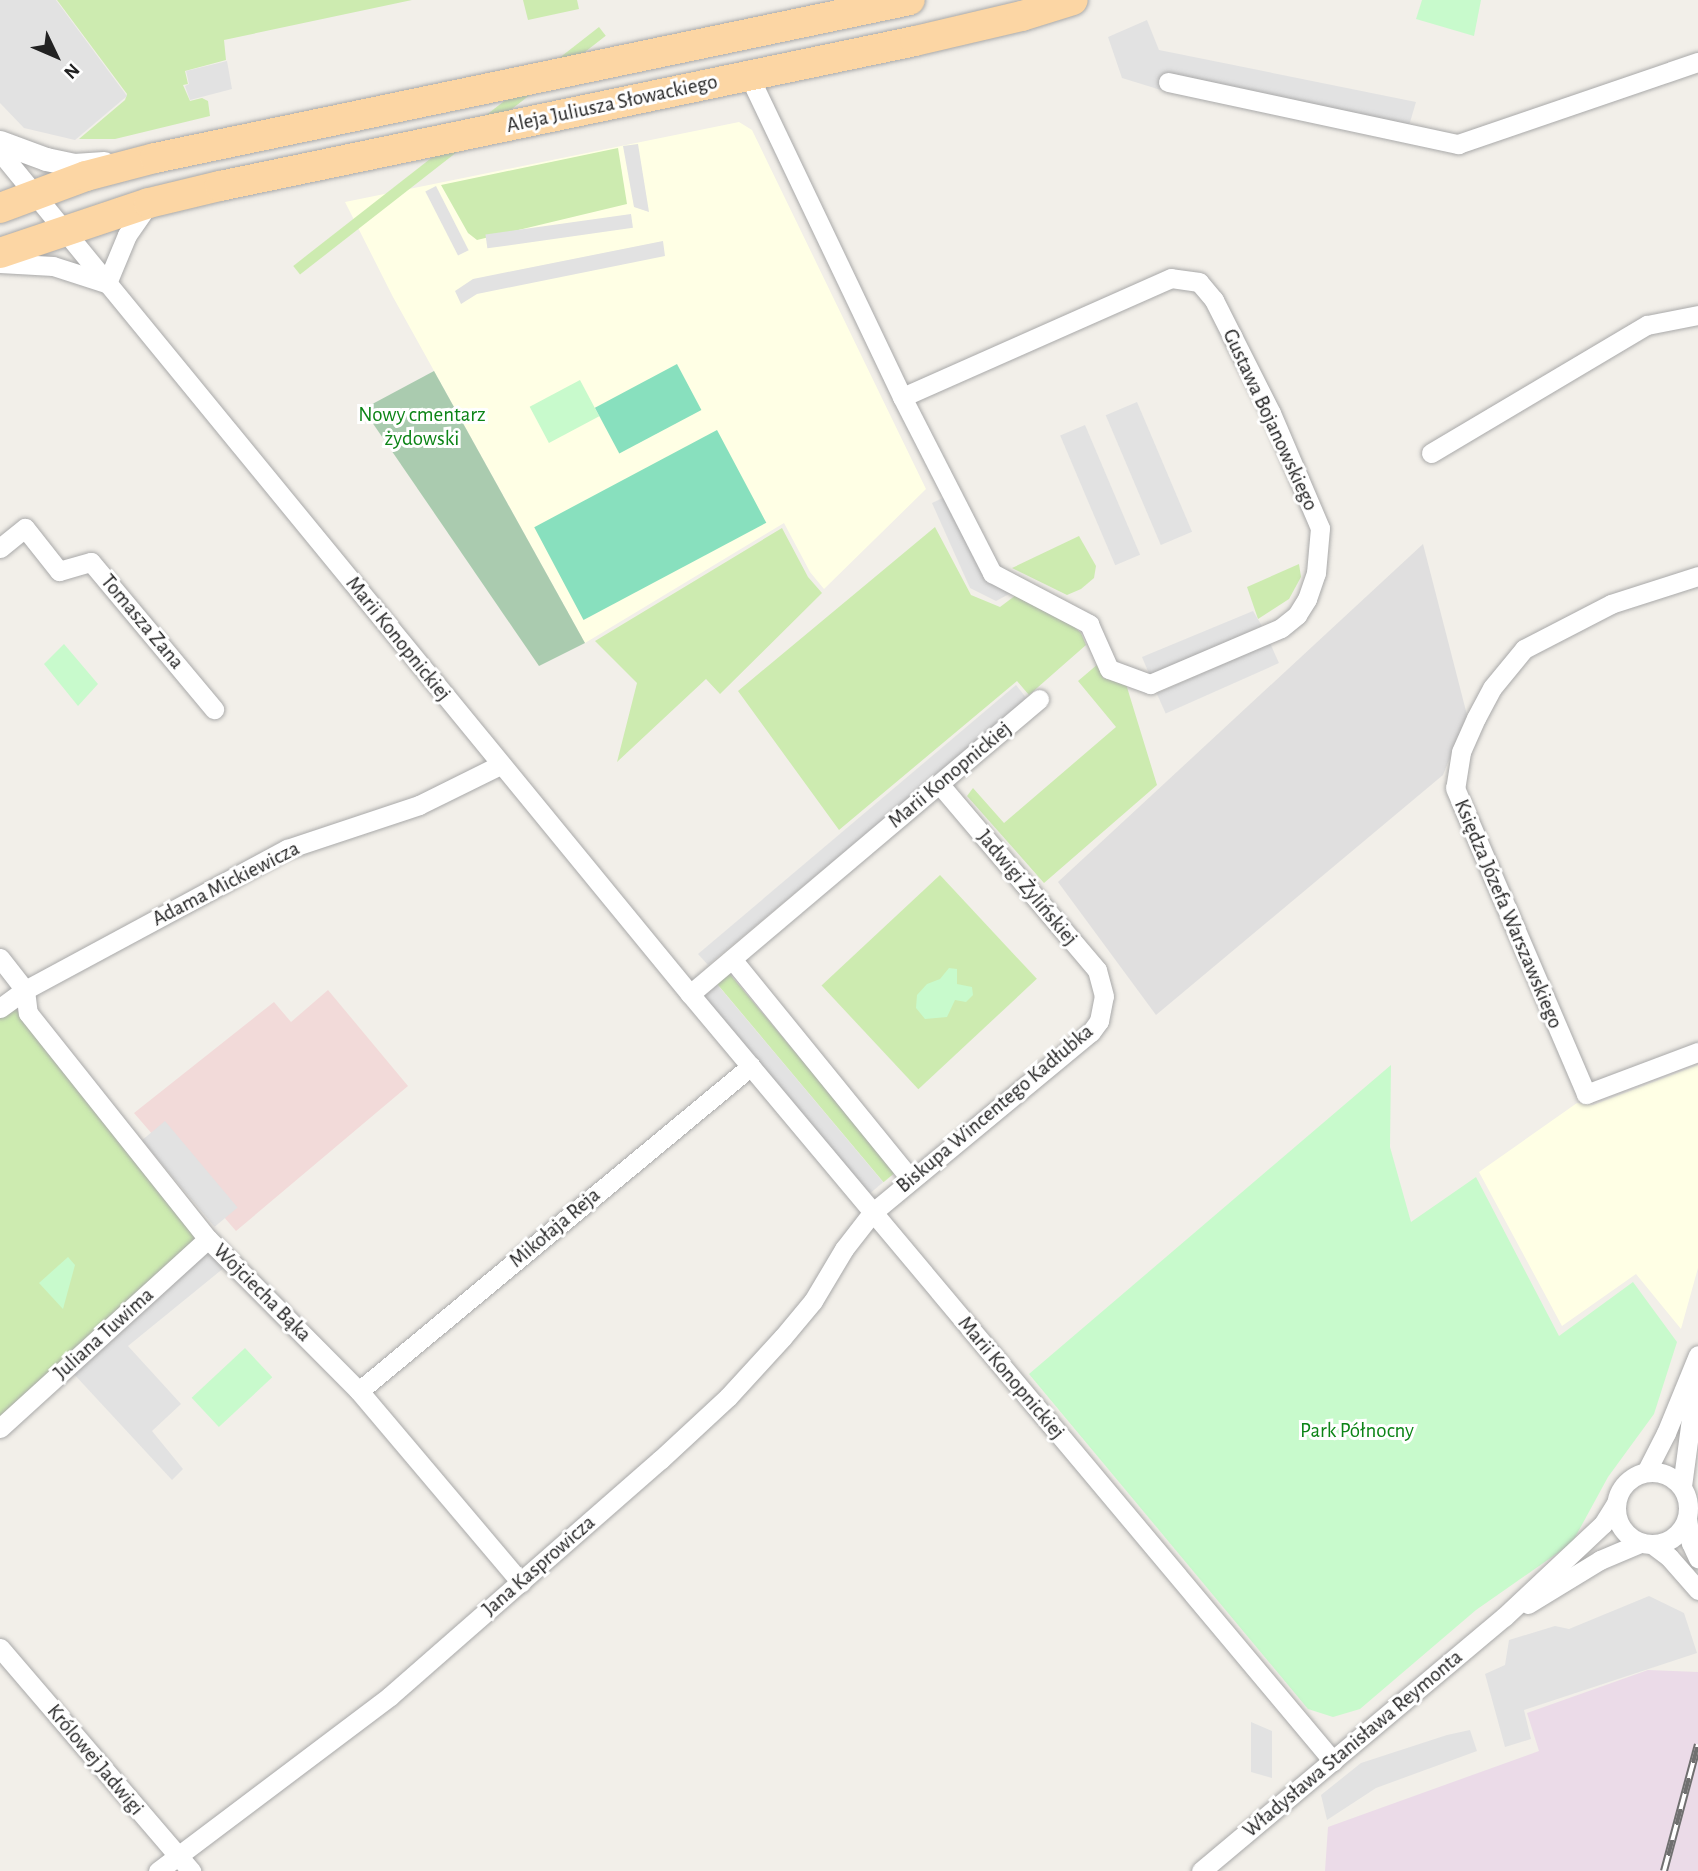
<!DOCTYPE html>
<meta charset="utf-8">
<style>
body{margin:0}
#map{position:relative;width:1698px;height:1871px;overflow:hidden;background:#f2efe9;font-family:"Alegreya Sans",sans-serif}
div>[style]{position:absolute}
.residential>*{inset:0;background:#e0dfdf}
.commercial>*{inset:0;background:#f2dad9}
.industrial>*{inset:0;background:#ebdbe8}
.education>*{inset:0;background:#ffffe5}
.grass>*{inset:0;background:#cdebb0;transform-origin:0 0}
.cemetery>*{inset:0;background:#aacbaf}
.park>*{inset:0;background:#c8facc;transform-origin:0 0}
.pitch>*{inset:0;background:#88e0be;transform-origin:0 0}
.parking>*{inset:0;background:#e2e2e2;transform-origin:0 0}
.roads{filter:drop-shadow(0 0 2px #a9a9a9) drop-shadow(0 0 2px #a9a9a9)}
.minor>*{height:19px;margin:-9.5px;padding:0 9.5px;transform-origin:9.5px;border-radius:9.5px;background:#fff}
.minor>.ring{margin:-9.5px;padding:0;box-sizing:content-box;background:none;border:19px solid #fff;border-radius:50%}
.tertiary>*{height:23px;margin:-11.5px;padding:0 11.5px;transform-origin:11.5px;border-radius:11.5px;background:#fff}
.primary>*{height:30px;margin:-15px;padding:0 15px;transform-origin:15px;border-radius:15px;background:#fcd6a4}
.rail>*{height:8px;margin-top:-4px;transform-origin:0;background:repeating-linear-gradient(90deg,#fff 0 16px,#707070 0 32px);box-sizing:border-box;border-block:2px solid #707070}
span{translate:-50% -50%;white-space:nowrap;text-align:center;line-height:1.15;-webkit-text-stroke:6px #fff;paint-order:stroke}
.street-label{font-size:21px;color:#222}
.park-label{font-size:21px;color:#0c8416}
.north{position:absolute;left:21px;top:21px;width:70px;height:70px;-webkit-text-stroke:5px #fff;paint-order:stroke;rotate:134deg;font-size:19px;font-weight:700;line-height:28px;text-align:center;color:#222}
.north::after{content:'';display:block;margin:auto;width:24px;height:32px;background:#222;clip-path:polygon(50% 0,100% 100%,50% 72%,0 100%)}
</style>
<div id="map">
<div class="residential">
<div style="clip-path:polygon(1423px 544px,1467px 715px,1443px 775px,1156px 1015px,1058px 882px)"></div>
</div>
<div class="commercial">
<div style="clip-path:polygon(328px 990px,408px 1086px,236px 1231px,134px 1113px,274px 1002px,291px 1022px)"></div>
</div>
<div class="industrial">
<div style="clip-path:polygon(1648px 1670px,1698px 1672px,1698px 1871px,1325px 1871px,1328px 1827px,1539px 1751px,1527px 1713px)"></div>
</div>
<div class="education">
<div style="clip-path:polygon(739px 122px,752px 130px,926px 489px,824px 589px,810px 572px,784px 523px,585px 643px,393px 297px,345px 202px)"></div>
<div style="clip-path:polygon(1698px 1065px,1698px 1268px,1681px 1329px,1636px 1274px,1562px 1326px,1479px 1172px,1577px 1103px,1593px 1105px)"></div>
</div>
<div class="grass">
<div style="clip-path:polygon(57px 0,412px 0,224px 40px,226px 60px,185px 71px,188px 84px,183px 85px,190px 101px,202px 98px,208px 101px,210px 116px,115px 139px,79px 139px,125px 100px,127px 94px)"></div>
<div style="clip-path:polygon(523px 0,577px 0,579px 9px,528px 20px)"></div>
<div style="left:599px;top:27px;width:11px;height:388px;rotate:52deg"></div>
<div style="clip-path:polygon(618px 148px,627px 204px,477px 240px,468px 233px,441px 185px)"></div>
<div style="clip-path:polygon(935px 527px,971px 595px,1000px 607px,1016px 595px,1071px 624px,1081px 633px,1086px 645px,1029px 695px,1017px 681px,839px 830px,738px 691px)"></div>
<div style="clip-path:polygon(782px 528px,808px 577px,822px 593px,720px 694px,706px 679px,617px 762px,637px 683px,595px 641px)"></div>
<div style="clip-path:polygon(1079px 536px,1096px 566px,1094px 578px,1081px 589px,1067px 595px,1012px 568px)"></div>
<div style="clip-path:polygon(1299px 564px,1301px 577px,1289px 599px,1258px 619px,1247px 587px)"></div>
<div style="clip-path:polygon(1098px 664px,1103px 678px,1126px 684px,1157px 785px,1044px 883px,967px 796px,973px 788px,1004px 823px,1116px 727px,1078px 681px)"></div>
<div style="left:940px;top:875px;width:142px;height:162px;rotate:47deg"></div>
<div style="left:728px;top:972px;width:261px;height:16px;rotate:50deg"></div>
<div style="clip-path:polygon(12px 1004px,200px 1239px,0 1417px,0 1014px)"></div>
</div>
<div class="cemetery">
<div style="clip-path:polygon(434px 371px,585px 643px,539px 666px,363px 409px)"></div>
</div>
<div class="park">
<div style="clip-path:polygon(1422px 0,1481px 0,1474px 36px,1416px 19px)"></div>
<div style="left:580px;top:380px;width:41px;height:57px;rotate:62deg"></div>
<div style="clip-path:polygon(64px 644px,98px 684px,78px 706px,44px 664px)"></div>
<div style="clip-path:polygon(949px 968px,957px 969px,957px 984px,972px 987px,973px 995px,966px 1002px,955px 1000px,947px 1017px,925px 1019px,916px 1008px,917px 995px,927px 984px,940px 979px)"></div>
<div style="clip-path:polygon(1391px 1065px,1390px 1147px,1411px 1222px,1476px 1177px,1559px 1336px,1633px 1282px,1677px 1342px,1654px 1414px,1608px 1477px,1572px 1543px,1476px 1610px,1360px 1709px,1333px 1717px,1308px 1709px,1029px 1374px)"></div>
<div style="clip-path:polygon(68px 1257px,75px 1265px,63px 1309px,39px 1283px)"></div>
<div style="left:245px;top:1348px;width:40px;height:73px;rotate:47deg"></div>
</div>
<div class="pitch">
<div style="left:677px;top:364px;width:52px;height:93px;rotate:62deg"></div>
<div style="left:717px;top:430px;width:105px;height:207px;rotate:62deg"></div>
</div>
<div class="parking">
<div style="clip-path:polygon(0 0,56px 0,127px 96px,75px 140px,24px 128px,0 103px)"></div>
<div style="clip-path:polygon(1147px 20px,1159px 50px,1416px 102px,1408px 129px,1165px 77px,1161px 90px,1122px 78px,1108px 37px)"></div>
<div style="clip-path:polygon(227px 61px,232px 89px,190px 100px,185px 86px,189px 84px,186px 71px)"></div>
<div style="clip-path:polygon(638px 144px,649px 212px,634px 207px,623px 146px)"></div>
<div style="left:436px;top:186px;width:72px;height:12px;rotate:63deg"></div>
<div style="left:631px;top:214px;width:14px;height:147px;rotate:82deg"></div>
<div style="clip-path:polygon(663px 241px,665px 256px,477px 294px,461px 304px,455px 291px,473px 279px)"></div>
<div style="left:1137px;top:402px;width:141px;height:34px;rotate:67deg"></div>
<div style="left:1085px;top:425px;width:141px;height:27px;rotate:67deg"></div>
<div style="clip-path:polygon(947px 496px,1011px 593px,996px 601px,970px 588px,932px 503px)"></div>
<div style="clip-path:polygon(1253px 611px,1262px 626px,1150px 676px,1142px 657px)"></div>
<div style="left:1270px;top:643px;width:22px;height:124px;rotate:66deg"></div>
<div style="clip-path:polygon(1016px 685px,1028px 700px,708px 965px,698px 954px)"></div>
<div style="left:716px;top:983px;width:260px;height:19px;rotate:50deg"></div>
<div style="left:165px;top:1121px;width:113px;height:30px;rotate:50deg"></div>
<div style="clip-path:polygon(208px 1248px,225px 1267px,128px 1346px,181px 1404px,152px 1431px,183px 1469px,172px 1480px,72px 1372px)"></div>
<div style="clip-path:polygon(1649px 1596px,1684px 1613px,1697px 1653px,1524px 1710px,1531px 1739px,1505px 1747px,1485px 1674px,1505px 1665px,1509px 1640px,1555px 1626px,1569px 1629px)"></div>
<div style="clip-path:polygon(1251px 1722px,1272px 1731px,1272px 1778px,1251px 1772px)"></div>
<div style="clip-path:polygon(1470px 1730px,1477px 1751px,1376px 1788px,1327px 1820px,1321px 1795px,1361px 1763px,1447px 1735px)"></div>
</div>
<div class="roads">
<div class="minor">
<div style="left:749px;top:76px;width:356px;rotate:64.5deg"></div>
<div style="left:902px;top:397px;width:198px;rotate:62.9deg"></div>
<div style="left:992px;top:573px;width:110px;rotate:27.7deg"></div>
<div style="left:1089px;top:624px;width:49px;rotate:66deg"></div>
<div style="left:1109px;top:669px;width:44px;rotate:20.1deg"></div>
<div style="left:1150px;top:684px;width:142px;rotate:-23.1deg"></div>
<div style="left:1281px;top:628px;width:21px;rotate:-39deg"></div>
<div style="left:1297px;top:615px;width:19px;rotate:-58deg"></div>
<div style="left:1307px;top:599px;width:28px;rotate:-71deg"></div>
<div style="left:1316px;top:573px;width:45px;rotate:-84.9deg"></div>
<div style="left:1320px;top:528px;width:125px;rotate:-113.1deg"></div>
<div style="left:1271px;top:413px;width:127px;rotate:-116.8deg"></div>
<div style="left:1214px;top:300px;width:23px;rotate:-130deg"></div>
<div style="left:1199px;top:282px;width:28px;rotate:-172deg"></div>
<div style="left:1171px;top:278px;width:294px;rotate:156.1deg"></div>
<div style="left:1168px;top:82px;width:297px;rotate:12.1deg"></div>
<div style="left:1458px;top:144px;width:254px;rotate:-18.9deg"></div>
<div style="left:0;top:152px;width:1089px;rotate:50.67deg"></div>
<div style="left:690px;top:994px;width:1001px;rotate:50.03deg"></div>
<div style="left:0;top:263px;width:53px;rotate:3.2deg"></div>
<div style="left:53px;top:266px;width:56px;rotate:17.8deg"></div>
<div style="left:107px;top:283px;width:52px;rotate:-67.4deg"></div>
<div style="left:127px;top:235px;width:38px;rotate:-55deg"></div>
<div style="left:1431px;top:453px;width:251px;rotate:-30.7deg"></div>
<div style="left:1647px;top:325px;width:52px;rotate:-11.1deg"></div>
<div style="left:0;top:548px;width:32px;rotate:-39deg"></div>
<div style="left:25px;top:528px;width:55px;rotate:51.7deg"></div>
<div style="left:59px;top:571px;width:33px;rotate:-16deg"></div>
<div style="left:91px;top:562px;width:192px;rotate:50.1deg"></div>
<div style="left:1698px;top:576px;width:91px;rotate:162.2deg"></div>
<div style="left:1611px;top:604px;width:98px;rotate:152.7deg"></div>
<div style="left:1524px;top:649px;width:50px;rotate:129.4deg"></div>
<div style="left:1492px;top:688px;width:34px;rotate:118deg"></div>
<div style="left:1476px;top:718px;width:37px;rotate:114deg"></div>
<div style="left:1461px;top:752px;width:36px;rotate:99deg"></div>
<div style="left:1455px;top:788px;width:333px;rotate:66.8deg"></div>
<div style="left:1586px;top:1094px;width:120px;rotate:-20.6deg"></div>
<div style="left:0;top:958px;width:41px;rotate:52deg"></div>
<div style="left:25px;top:990px;width:23px;rotate:83deg"></div>
<div style="left:28px;top:1013px;width:289px;rotate:51.5deg"></div>
<div style="left:208px;top:1239px;width:214px;rotate:45.2deg"></div>
<div style="left:359px;top:1391px;width:251px;rotate:49.8deg"></div>
<div style="left:732px;top:959px;width:284px;rotate:50.9deg"></div>
<div style="left:690px;top:994px;width:457px;rotate:-40.2deg"></div>
<div style="left:0;top:1008px;width:31px;rotate:-36deg"></div>
<div style="left:25px;top:990px;width:298px;rotate:-28.3deg"></div>
<div style="left:287px;top:849px;width:139px;rotate:-18.4deg"></div>
<div style="left:419px;top:805px;width:90px;rotate:-26.3deg"></div>
<div style="left:359px;top:1391px;width:509px;rotate:-39.66deg"></div>
<div style="left:0;top:1428px;width:281px;rotate:-42.3deg"></div>
<div class="ring" style="left:1616px;top:1472px;width:53px;height:53px"></div>
<div style="left:1646px;top:1472px;width:44px;rotate:-62.9deg"></div>
<div style="left:1666px;top:1433px;width:84px;rotate:-67.7deg"></div>
<div style="left:1682px;top:1486px;width:114px;rotate:-82.4deg"></div>
<div style="left:1687px;top:1519px;width:24px;rotate:81deg"></div>
<div style="left:1691px;top:1543px;width:17px;rotate:65deg"></div>
<div style="left:1653px;top:1545px;width:20px;rotate:37deg"></div>
<div style="left:1669px;top:1557px;width:44px;rotate:48.7deg"></div>
<div style="left:1528px;top:1604px;width:84px;rotate:-31.4deg"></div>
<div style="left:1600px;top:1560px;width:43px;rotate:-23deg"></div>
<div style="left:0;top:1648px;width:294px;rotate:49.4deg"></div>
<div style="left:158px;top:1871px;width:291px;rotate:-37deg"></div>
<div style="left:390px;top:1696px;width:359px;rotate:-41.2deg"></div>
<div style="left:660px;top:1460px;width:93px;rotate:-42.8deg"></div>
<div style="left:728px;top:1397px;width:81px;rotate:-47.5deg"></div>
<div style="left:783px;top:1337px;width:47px;rotate:-50.2deg"></div>
<div style="left:813px;top:1301px;width:61px;rotate:-59.2deg"></div>
<div style="left:844px;top:1249px;width:46px;rotate:-52.1deg"></div>
<div style="left:872px;top:1213px;width:284px;rotate:-39.6deg"></div>
<div style="left:1091px;top:1032px;width:14px;rotate:-54deg"></div>
<div style="left:1099px;top:1021px;width:25px;rotate:-79deg"></div>
<div style="left:1104px;top:996px;width:27px;rotate:-105deg"></div>
<div style="left:1097px;top:970px;width:244px;rotate:-130.3deg"></div>
<div style="left:1201px;top:1871px;width:395px;rotate:-40deg"></div>
<div style="left:1504px;top:1617px;width:136px;rotate:-43.2deg"></div>
<div style="left:1603px;top:1524px;width:25px;rotate:-58deg"></div>
</div>
<div class="tertiary">
<div style="left:0;top:142px;width:49px;rotate:20.3deg"></div>
<div style="left:46px;top:159px;width:29px;rotate:12deg"></div>
<div style="left:74px;top:165px;width:30px;rotate:-4deg"></div>
</div>
<div class="primary">
<div style="left:0;top:208px;width:92px;rotate:-20.4deg"></div>
<div style="left:86px;top:176px;width:71px;rotate:-14.6deg"></div>
<div style="left:155px;top:158px;width:771px;rotate:-11.82deg"></div>
<div style="left:0;top:253px;width:157px;rotate:-18.6deg"></div>
<div style="left:149px;top:203px;width:73px;rotate:-13.5deg"></div>
<div style="left:220px;top:186px;width:710px;rotate:-11.78deg"></div>
<div style="left:915px;top:41px;width:110px;rotate:-13.2deg"></div>
<div style="left:1022px;top:16px;width:53px;rotate:-17.4deg"></div>
</div>
</div>
<div class="rail">
<div style="left:1664px;top:1871px;width:131px;rotate:-75deg"></div>
</div>
<div class="street-label">
<span style="left:612px;top:104px;rotate:-12deg">Aleja Juliusza Słowackiego</span>
<span style="left:1270px;top:420px;rotate:65deg">Gustawa Bojanowskiego</span>
<span style="left:142px;top:622px;rotate:50deg">Tomasza Zana</span>
<span style="left:398px;top:639px;rotate:51deg">Marii Konopnickiej</span>
<span style="left:950px;top:775px;rotate:-40deg">Marii Konopnickiej</span>
<span style="left:226px;top:884px;rotate:-27deg">Adama Mickiewicza</span>
<span style="left:1027px;top:888px;rotate:50deg">Jadwigi Żylińskiej</span>
<span style="left:1508px;top:914px;rotate:67deg">Księdza Józefa Warszawskiego</span>
<span style="left:995px;top:1109px;rotate:-40deg">Biskupa Wincentego Kadłubka</span>
<span style="left:555px;top:1228px;rotate:-40deg">Mikołaja Reja</span>
<span style="left:262px;top:1293px;rotate:45deg">Wojciecha Bąka</span>
<span style="left:104px;top:1334px;rotate:-42deg">Juliana Tuwima</span>
<span style="left:1011px;top:1378px;rotate:50deg">Marii Konopnickiej</span>
<span style="left:539px;top:1566px;rotate:-41deg">Jana Kasprowicza</span>
<span style="left:1353px;top:1744px;rotate:-40deg">Władysława Stanisława Reymonta</span>
<span style="left:95px;top:1760px;rotate:50deg">Królowej Jadwigi</span>
</div>
<div class="park-label">
<span style="left:422px;top:427px">Nowy cmentarz<br>żydowski</span>
<span style="left:1357px;top:1431px">Park Północny</span>
</div>
<div class="north">N</div>
</div>
